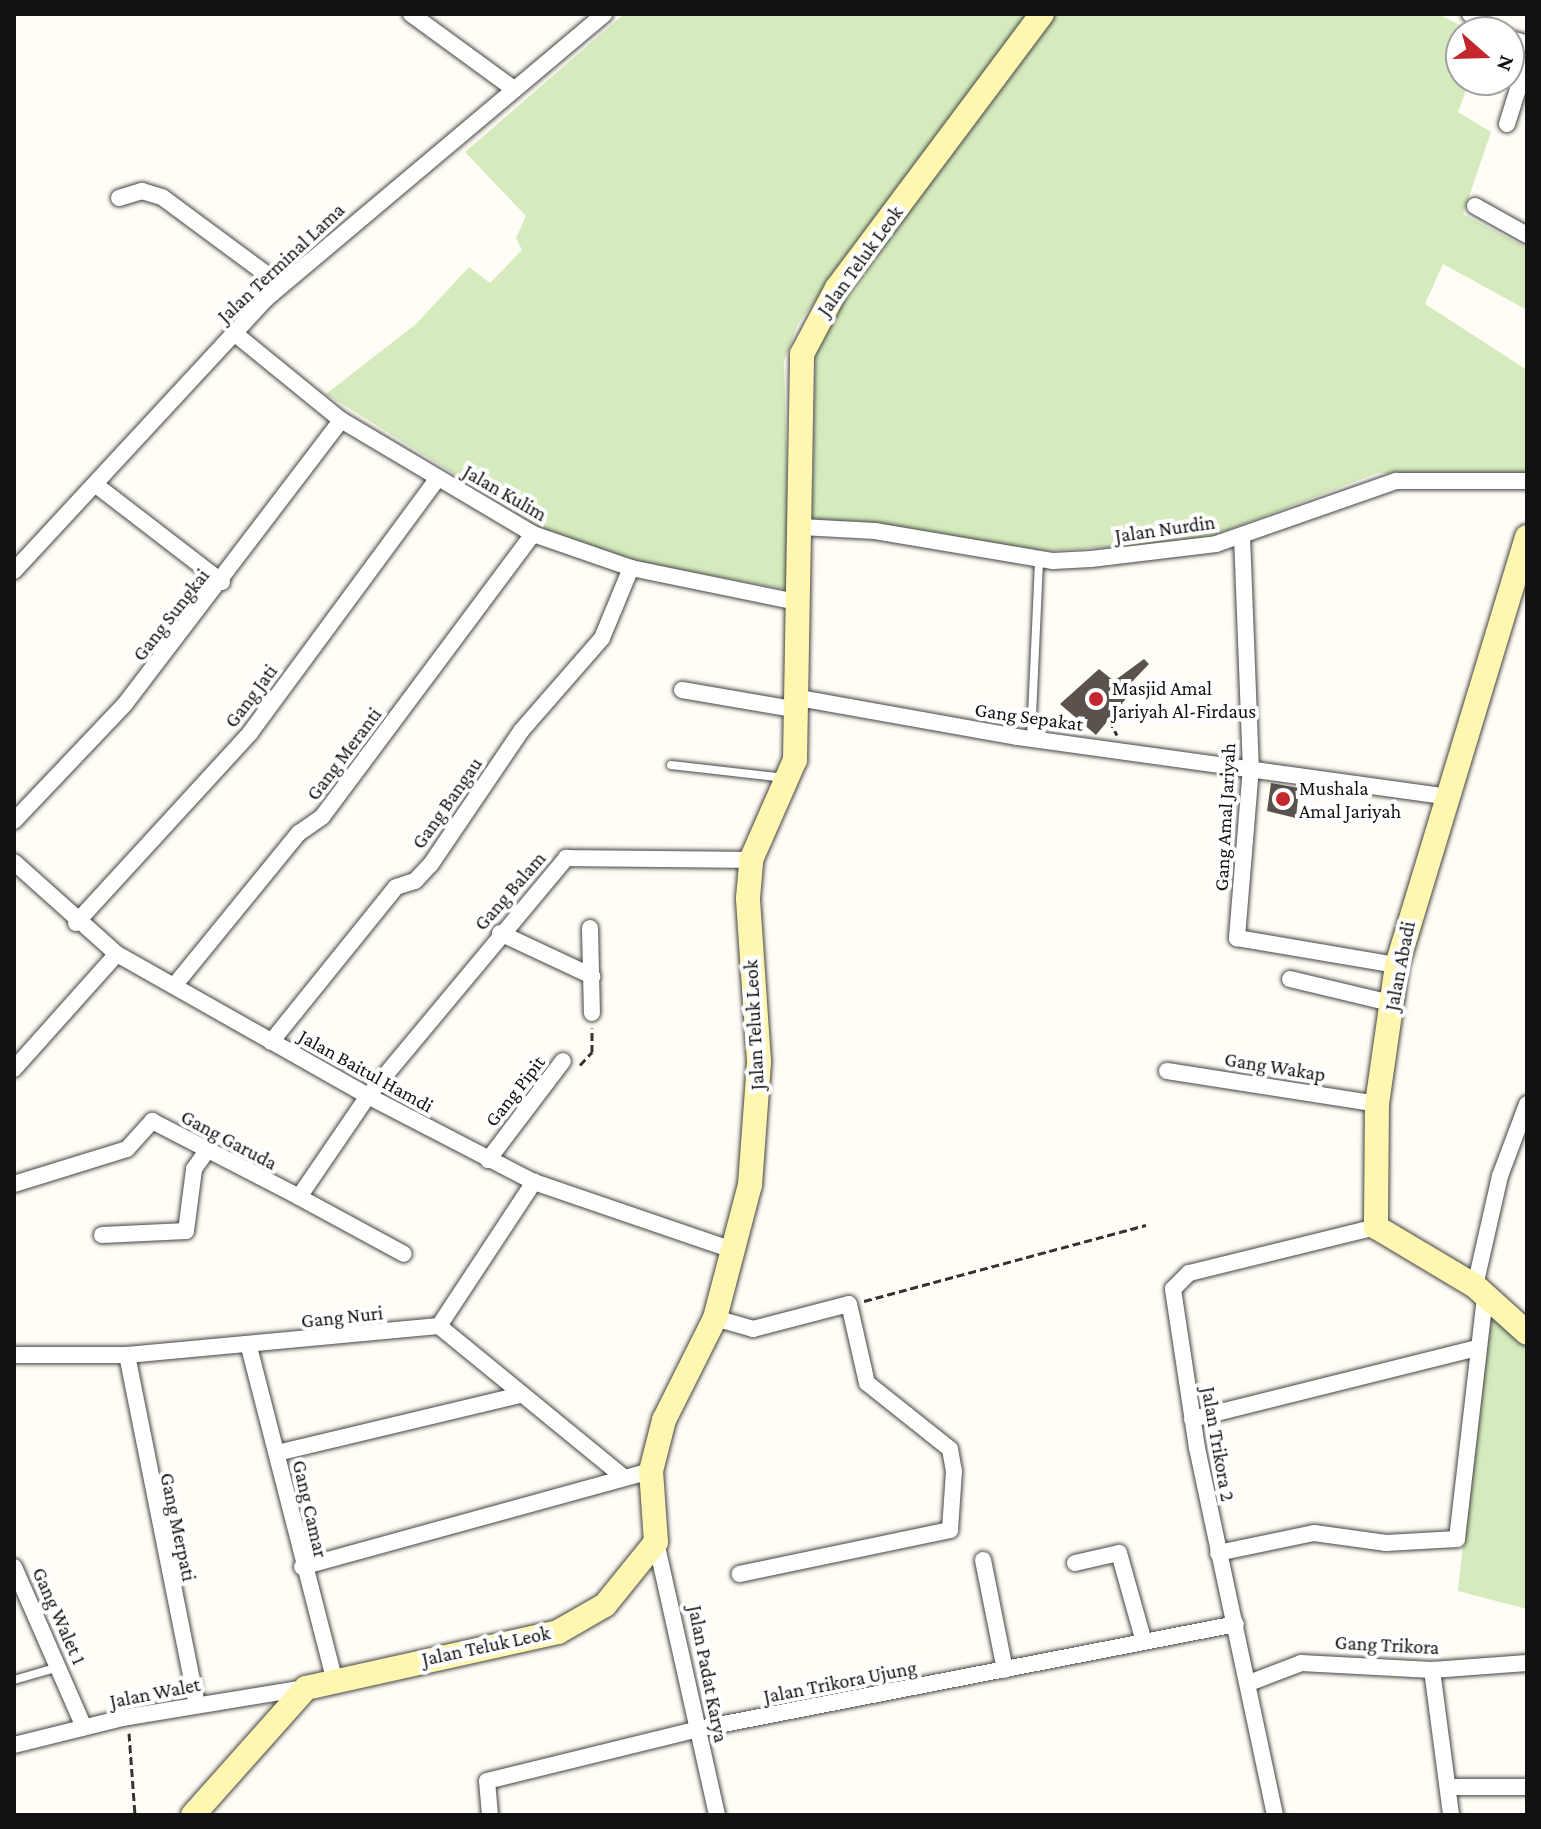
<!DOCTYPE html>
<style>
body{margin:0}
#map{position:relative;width:1541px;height:1829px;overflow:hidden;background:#fffdf5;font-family:"Crimson Pro",serif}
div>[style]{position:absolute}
.green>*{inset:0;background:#d5ebbd}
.building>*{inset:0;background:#5a524d}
.path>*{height:3px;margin-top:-1.5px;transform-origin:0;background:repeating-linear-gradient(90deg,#333 0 8px,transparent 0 12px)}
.roads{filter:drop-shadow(0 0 2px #444) drop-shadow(0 0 2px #444)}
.lane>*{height:8px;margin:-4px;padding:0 4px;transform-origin:4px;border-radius:4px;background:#fff}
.street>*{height:16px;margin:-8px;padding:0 8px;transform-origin:8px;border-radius:8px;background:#fff}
.secondary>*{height:24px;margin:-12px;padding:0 12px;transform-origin:12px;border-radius:12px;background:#fff6b0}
.dots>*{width:22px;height:22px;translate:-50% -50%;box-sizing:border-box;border:4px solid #fff;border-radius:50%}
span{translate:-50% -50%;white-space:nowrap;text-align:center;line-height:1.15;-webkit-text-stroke:8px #fff;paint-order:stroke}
.street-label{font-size:20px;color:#111}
.poi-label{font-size:20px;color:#111}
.left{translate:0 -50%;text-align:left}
.frame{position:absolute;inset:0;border:16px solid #111;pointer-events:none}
.north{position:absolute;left:1445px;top:16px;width:80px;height:80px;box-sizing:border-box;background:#fff;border:2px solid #a0a0a0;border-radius:50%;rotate:110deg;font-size:22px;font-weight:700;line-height:32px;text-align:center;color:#111}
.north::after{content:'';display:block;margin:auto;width:28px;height:36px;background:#c4262e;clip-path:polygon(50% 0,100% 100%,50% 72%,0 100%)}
</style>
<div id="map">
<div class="green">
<div style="clip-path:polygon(624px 14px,1031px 14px,798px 324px,784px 361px,790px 590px,640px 562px,546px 531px,326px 394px,416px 324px,469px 267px,490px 283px,522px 250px,516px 238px,526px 216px,465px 152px)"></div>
<div style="clip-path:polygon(1052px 14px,1438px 14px,1474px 32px,1461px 32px,1461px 80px,1470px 80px,1458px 112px,1491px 132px,1463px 214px,1527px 248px,1527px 310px,1443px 264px,1425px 304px,1527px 370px,1527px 474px,1378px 473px,1207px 538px,1128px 546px,1043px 551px,861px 521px,812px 521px,816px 339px)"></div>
<div style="clip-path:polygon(1489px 1307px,1527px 1341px,1527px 1609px,1458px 1591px)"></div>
</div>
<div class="building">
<div style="clip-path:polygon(1144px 659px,1149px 664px,1125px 689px,1129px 695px,1096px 735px,1060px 704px,1099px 669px,1114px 681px)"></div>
<div style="clip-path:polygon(1271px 783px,1299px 788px,1296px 818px,1267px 811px)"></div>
</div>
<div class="path">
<div style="left:1109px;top:720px;width:17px;rotate:62deg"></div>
<div style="left:580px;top:1065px;width:18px;rotate:-47deg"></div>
<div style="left:592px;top:1052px;width:24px;rotate:-90deg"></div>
<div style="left:864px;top:1301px;width:292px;rotate:-15.1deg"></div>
<div style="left:129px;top:1733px;width:82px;rotate:85.8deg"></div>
</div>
<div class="roads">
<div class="lane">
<div style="left:1031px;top:738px;width:179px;rotate:-87.4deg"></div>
<div style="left:671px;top:765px;width:115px;rotate:6.5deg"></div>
<div style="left:14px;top:1680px;width:47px;rotate:-16.1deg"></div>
</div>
<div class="street">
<div style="left:411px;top:14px;width:124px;rotate:36.1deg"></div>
<div style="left:1470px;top:14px;width:29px;rotate:38deg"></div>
<div style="left:1509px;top:38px;width:19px;rotate:18deg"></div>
<div style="left:1507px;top:124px;width:67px;rotate:-72.6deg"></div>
<div style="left:119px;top:198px;width:24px;rotate:-17deg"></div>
<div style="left:142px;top:191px;width:21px;rotate:17deg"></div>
<div style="left:162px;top:197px;width:148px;rotate:36.5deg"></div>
<div style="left:1475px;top:206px;width:60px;rotate:29.1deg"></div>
<div style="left:233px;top:332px;width:139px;rotate:39.2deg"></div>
<div style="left:341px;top:420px;width:223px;rotate:30.7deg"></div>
<div style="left:533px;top:534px;width:104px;rotate:19.1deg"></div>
<div style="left:631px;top:568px;width:169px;rotate:11.6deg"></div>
<div style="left:96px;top:485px;width:159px;rotate:37.6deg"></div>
<div style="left:801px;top:527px;width:74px;rotate:3.1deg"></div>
<div style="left:875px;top:531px;width:181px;rotate:9.6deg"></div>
<div style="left:1053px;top:561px;width:38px;rotate:-3deg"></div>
<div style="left:1091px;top:559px;width:126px;rotate:-6.8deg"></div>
<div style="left:1216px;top:544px;width:191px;rotate:-19.3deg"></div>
<div style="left:1396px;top:481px;width:131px"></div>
<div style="left:1242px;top:536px;width:231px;rotate:87.8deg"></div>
<div style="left:1251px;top:767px;width:172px;rotate:94.7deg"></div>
<div style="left:1237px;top:938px;width:162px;rotate:9.6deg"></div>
<div style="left:14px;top:571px;width:372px;rotate:-47.2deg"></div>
<div style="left:267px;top:298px;width:441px;rotate:-40.1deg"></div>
<div style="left:682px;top:690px;width:119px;rotate:9.7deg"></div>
<div style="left:799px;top:698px;width:221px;rotate:10.1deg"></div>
<div style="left:1017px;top:737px;width:430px;rotate:7.9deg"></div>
<div style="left:14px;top:821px;width:161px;rotate:-46.5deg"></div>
<div style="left:125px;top:704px;width:357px;rotate:-52.7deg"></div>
<div style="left:14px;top:862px;width:138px;rotate:41.8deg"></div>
<div style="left:117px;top:954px;width:288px;rotate:29.5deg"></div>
<div style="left:368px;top:1096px;width:187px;rotate:27.4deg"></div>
<div style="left:534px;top:1182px;width:213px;rotate:18.9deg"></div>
<div style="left:76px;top:923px;width:258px;rotate:-47.5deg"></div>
<div style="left:250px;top:733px;width:317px;rotate:-53.6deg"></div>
<div style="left:590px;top:928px;width:85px;rotate:88.7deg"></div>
<div style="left:500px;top:933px;width:102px;rotate:25.1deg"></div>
<div style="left:1290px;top:979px;width:104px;rotate:13.4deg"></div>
<div style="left:174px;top:986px;width:198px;rotate:-50.8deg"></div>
<div style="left:299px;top:833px;width:28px;rotate:-35deg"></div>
<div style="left:322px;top:817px;width:353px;rotate:-53.3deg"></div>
<div style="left:271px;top:1042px;width:199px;rotate:-51.1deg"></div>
<div style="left:396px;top:887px;width:20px;rotate:-18deg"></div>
<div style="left:415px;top:881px;width:23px;rotate:-47deg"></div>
<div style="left:431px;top:864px;width:161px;rotate:-55.9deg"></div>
<div style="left:521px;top:731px;width:123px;rotate:-48.9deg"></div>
<div style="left:602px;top:638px;width:76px;rotate:-67.5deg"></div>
<div style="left:14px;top:1069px;width:154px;rotate:-48.2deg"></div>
<div style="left:1167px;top:1071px;width:213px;rotate:8.9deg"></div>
<div style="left:488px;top:1160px;width:124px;rotate:-52.9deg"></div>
<div style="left:14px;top:1184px;width:118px;rotate:-17.2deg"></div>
<div style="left:127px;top:1149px;width:38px;rotate:-48deg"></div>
<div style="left:152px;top:1121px;width:165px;rotate:27.3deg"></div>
<div style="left:299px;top:1197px;width:122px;rotate:-55.7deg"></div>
<div style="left:368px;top:1096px;width:310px;rotate:-50.2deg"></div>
<div style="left:566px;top:858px;width:185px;rotate:0.6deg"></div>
<div style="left:299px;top:1197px;width:119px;rotate:28.5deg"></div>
<div style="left:102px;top:1235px;width:84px;rotate:-2.7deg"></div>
<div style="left:186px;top:1231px;width:63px;rotate:-82.6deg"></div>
<div style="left:194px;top:1169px;width:21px;rotate:-55deg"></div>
<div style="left:1475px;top:1286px;width:113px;rotate:-77.2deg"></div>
<div style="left:1500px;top:1176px;width:77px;rotate:-69.4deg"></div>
<div style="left:715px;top:1318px;width:40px;rotate:16deg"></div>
<div style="left:753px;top:1329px;width:99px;rotate:-14.6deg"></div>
<div style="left:849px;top:1304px;width:81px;rotate:77.2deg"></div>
<div style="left:867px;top:1383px;width:106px;rotate:38.5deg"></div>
<div style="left:950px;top:1449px;width:22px;rotate:80deg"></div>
<div style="left:954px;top:1471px;width:59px;rotate:93.9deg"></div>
<div style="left:950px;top:1530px;width:215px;rotate:168.2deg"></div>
<div style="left:439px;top:1326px;width:173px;rotate:-56.6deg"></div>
<div style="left:249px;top:1347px;width:342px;rotate:75.6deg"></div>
<div style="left:14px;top:1355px;width:113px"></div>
<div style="left:127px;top:1355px;width:313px;rotate:-5.3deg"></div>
<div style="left:439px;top:1326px;width:235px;rotate:39.3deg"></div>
<div style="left:127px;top:1355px;width:357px;rotate:78.7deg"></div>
<div style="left:1192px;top:1419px;width:293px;rotate:-14deg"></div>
<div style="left:277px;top:1453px;width:251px;rotate:-13.4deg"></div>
<div style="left:656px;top:1542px;width:280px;rotate:77.4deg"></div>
<div style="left:1218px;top:1553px;width:98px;rotate:-11.8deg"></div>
<div style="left:1314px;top:1533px;width:73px;rotate:7.9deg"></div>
<div style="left:1386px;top:1543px;width:71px;rotate:-3.2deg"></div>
<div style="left:1457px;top:1539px;width:245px;rotate:-83.4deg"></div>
<div style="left:983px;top:1560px;width:112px;rotate:78.7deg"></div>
<div style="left:1075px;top:1563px;width:45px;rotate:-12.8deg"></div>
<div style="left:1119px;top:1553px;width:92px;rotate:74.3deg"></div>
<div style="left:14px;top:1567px;width:175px;rotate:66.4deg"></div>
<div style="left:302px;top:1567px;width:362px;rotate:-15.4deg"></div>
<div style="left:1432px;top:1670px;width:146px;rotate:82.5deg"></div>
<div style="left:1249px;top:1683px;width:56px;rotate:-21deg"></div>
<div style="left:1301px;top:1663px;width:131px;rotate:3.1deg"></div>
<div style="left:1432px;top:1670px;width:95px;rotate:-4.2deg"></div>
<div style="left:14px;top:1745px;width:111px;rotate:-14deg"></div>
<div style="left:122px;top:1718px;width:186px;rotate:-9.3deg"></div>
<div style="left:1449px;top:1787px;width:78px"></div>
<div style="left:490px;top:1815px;width:34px;rotate:-95deg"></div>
<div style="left:487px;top:1781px;width:217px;rotate:-13.8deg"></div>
<div style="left:698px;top:1729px;width:548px;rotate:-11.04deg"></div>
<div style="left:1275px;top:1815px;width:375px;rotate:-102deg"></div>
<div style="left:1197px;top:1448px;width:161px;rotate:-98.6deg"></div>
<div style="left:1173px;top:1289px;width:23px;rotate:-45deg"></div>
<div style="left:1189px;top:1273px;width:193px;rotate:-13.8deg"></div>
</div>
<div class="secondary">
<div style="left:1527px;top:537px;width:447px;rotate:106.9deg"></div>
<div style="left:1397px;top:965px;width:140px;rotate:98.2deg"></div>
<div style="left:1377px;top:1104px;width:123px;rotate:90.5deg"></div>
<div style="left:1376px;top:1227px;width:115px;rotate:30.8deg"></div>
<div style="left:1475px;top:1286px;width:70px;rotate:42.1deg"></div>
<div style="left:193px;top:1815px;width:170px;rotate:-48.3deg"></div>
<div style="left:306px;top:1688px;width:258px;rotate:-12.5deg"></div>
<div style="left:558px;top:1632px;width:54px;rotate:-29.9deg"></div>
<div style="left:605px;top:1605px;width:81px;rotate:-51deg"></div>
<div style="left:656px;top:1542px;width:71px;rotate:-94deg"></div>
<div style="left:651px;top:1471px;width:53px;rotate:-75.7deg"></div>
<div style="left:664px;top:1420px;width:114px;rotate:-63.4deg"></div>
<div style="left:715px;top:1318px;width:138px;rotate:-75.3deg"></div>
<div style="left:750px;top:1185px;width:124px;rotate:-85.8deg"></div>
<div style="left:759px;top:1061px;width:163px;rotate:-93.9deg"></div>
<div style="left:748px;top:898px;width:38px;rotate:-85deg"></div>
<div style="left:751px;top:860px;width:109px;rotate:-66.3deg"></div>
<div style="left:795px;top:760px;width:406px;rotate:-89deg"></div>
<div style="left:802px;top:354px;width:75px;rotate:-62.1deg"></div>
<div style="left:837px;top:288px;width:342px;rotate:-53.2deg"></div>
</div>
</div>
<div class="dots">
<div style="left:1096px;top:699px;background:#c4262e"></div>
<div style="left:1283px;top:799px;background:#c4262e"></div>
</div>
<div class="street-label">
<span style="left:860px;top:261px;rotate:-54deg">Jalan Teluk Leok</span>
<span style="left:281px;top:263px;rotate:-43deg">Jalan Terminal Lama</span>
<span style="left:505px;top:493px;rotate:30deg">Jalan Kulim</span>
<span style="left:1165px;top:529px;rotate:-8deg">Jalan Nurdin</span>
<span style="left:171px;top:615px;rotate:-52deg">Gang Sungkai</span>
<span style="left:251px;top:696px;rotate:-53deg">Gang Jati</span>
<span style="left:1029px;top:717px;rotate:8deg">Gang Sepakat</span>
<span style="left:344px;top:754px;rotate:-53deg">Gang Meranti</span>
<span style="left:447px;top:803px;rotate:-55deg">Gang Bangau</span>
<span style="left:1225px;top:817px;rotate:-87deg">Gang Amal Jariyah</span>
<span style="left:510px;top:891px;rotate:-49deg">Gang Balam</span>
<span style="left:1400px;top:966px;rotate:-79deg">Jalan Abadi</span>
<span style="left:754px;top:1025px;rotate:-93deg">Jalan Teluk Leok</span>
<span style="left:1275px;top:1067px;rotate:9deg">Gang Wakap</span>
<span style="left:366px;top:1071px;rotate:29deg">Jalan Baitul Hamdi</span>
<span style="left:515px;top:1091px;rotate:-52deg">Gang Pipit</span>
<span style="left:229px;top:1140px;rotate:28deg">Gang Garuda</span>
<span style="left:342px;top:1317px;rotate:-6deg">Gang Nuri</span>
<span style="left:1218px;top:1444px;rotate:80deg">Jalan Trikora 2</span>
<span style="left:310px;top:1509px;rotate:77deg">Gang Camar</span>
<span style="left:178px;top:1527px;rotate:78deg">Gang Merpati</span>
<span style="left:59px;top:1616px;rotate:66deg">Gang Walet 1</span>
<span style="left:1387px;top:1645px;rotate:3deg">Gang Trikora</span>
<span style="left:486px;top:1646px;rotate:-12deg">Jalan Teluk Leok</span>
<span style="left:708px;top:1674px;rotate:79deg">Jalan Padat Karya</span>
<span style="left:840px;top:1682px;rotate:-11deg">Jalan Trikora Ujung</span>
<span style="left:155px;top:1693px;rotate:-11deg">Jalan Walet</span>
</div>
<div class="poi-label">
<span class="left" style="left:1112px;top:700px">Masjid Amal<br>Jariyah Al-Firdaus</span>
<span class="left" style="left:1299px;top:800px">Mushala<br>Amal Jariyah</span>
</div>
<div class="frame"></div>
<div class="north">N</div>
</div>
